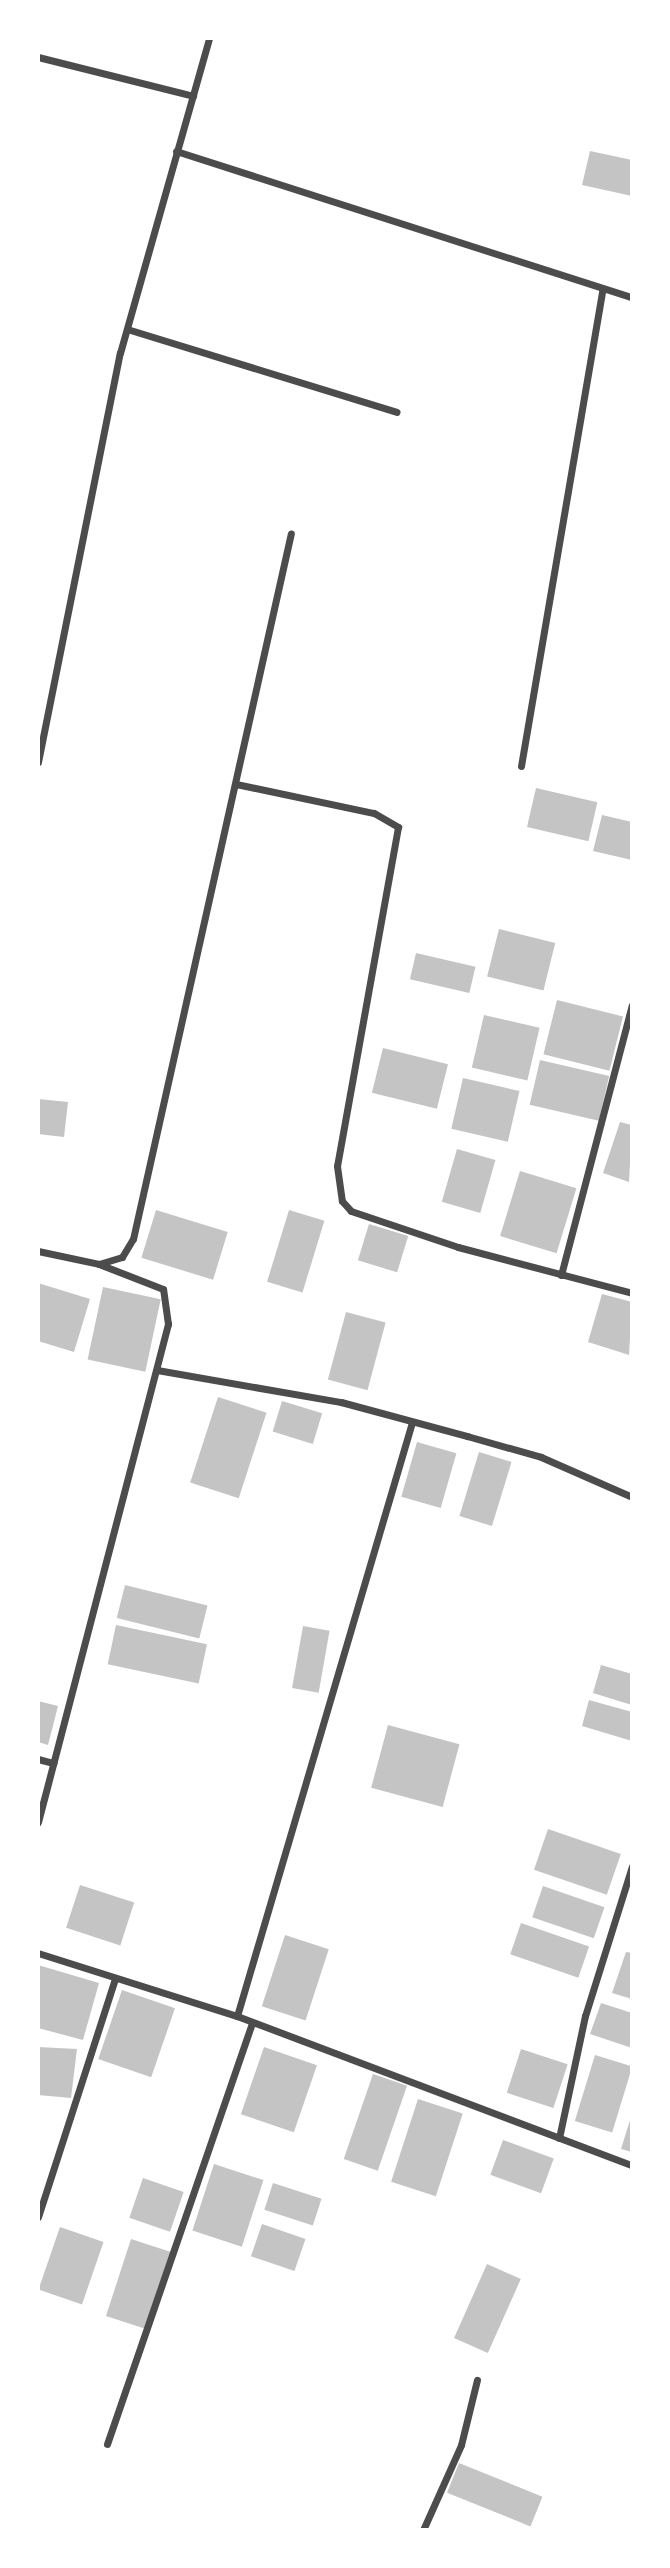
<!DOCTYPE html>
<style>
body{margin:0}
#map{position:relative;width:670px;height:2568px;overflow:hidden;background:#fff;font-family:"IBM Plex Sans",sans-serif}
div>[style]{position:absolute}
.building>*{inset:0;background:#c4c4c4;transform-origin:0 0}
.minor>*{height:7px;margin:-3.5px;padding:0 3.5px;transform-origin:3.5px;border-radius:3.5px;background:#4c4c4c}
span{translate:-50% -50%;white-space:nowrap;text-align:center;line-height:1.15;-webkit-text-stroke:7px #fff;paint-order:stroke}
.frame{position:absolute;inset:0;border:40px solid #fff;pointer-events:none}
</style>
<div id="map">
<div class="building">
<div style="clip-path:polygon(590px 151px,632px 160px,632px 196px,582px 185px)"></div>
<div style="left:536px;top:788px;width:63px;height:40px;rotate:13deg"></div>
<div style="clip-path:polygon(602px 815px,632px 822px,632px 860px,593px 851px)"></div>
<div style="left:499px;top:929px;width:58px;height:49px;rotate:14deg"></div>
<div style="left:416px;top:953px;width:61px;height:27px;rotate:13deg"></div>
<div style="left:557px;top:1000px;width:68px;height:56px;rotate:14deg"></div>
<div style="left:484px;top:1015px;width:57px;height:54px;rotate:13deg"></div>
<div style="left:383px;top:1048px;width:67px;height:46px;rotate:14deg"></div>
<div style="left:540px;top:1060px;width:71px;height:46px;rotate:13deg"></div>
<div style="left:463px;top:1078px;width:58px;height:52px;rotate:13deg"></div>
<div style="clip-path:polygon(38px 1099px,68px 1102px,64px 1137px,38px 1134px)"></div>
<div style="clip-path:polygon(620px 1122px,632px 1125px,629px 1182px,603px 1173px)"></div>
<div style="left:457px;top:1149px;width:40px;height:55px;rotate:16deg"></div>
<div style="left:520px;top:1171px;width:59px;height:68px;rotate:17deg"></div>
<div style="left:156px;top:1210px;width:75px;height:50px;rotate:17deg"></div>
<div style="left:289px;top:1210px;width:37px;height:75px;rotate:17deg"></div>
<div style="left:369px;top:1224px;width:41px;height:38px;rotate:17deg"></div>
<div style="clip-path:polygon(38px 1283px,90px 1299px,74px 1352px,38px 1341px)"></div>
<div style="left:103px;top:1287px;width:59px;height:74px;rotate:12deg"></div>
<div style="clip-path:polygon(602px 1294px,632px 1302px,629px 1355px,588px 1342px)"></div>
<div style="left:346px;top:1312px;width:41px;height:70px;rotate:15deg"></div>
<div style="left:218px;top:1397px;width:51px;height:90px;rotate:18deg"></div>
<div style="left:282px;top:1401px;width:42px;height:32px;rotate:17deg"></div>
<div style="left:417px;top:1442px;width:41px;height:57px;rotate:16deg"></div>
<div style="left:479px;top:1452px;width:34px;height:67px;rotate:17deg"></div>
<div style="left:125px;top:1585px;width:85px;height:34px;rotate:14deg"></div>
<div style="left:116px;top:1625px;width:93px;height:40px;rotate:12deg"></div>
<div style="left:303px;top:1626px;width:27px;height:63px;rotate:10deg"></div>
<div style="clip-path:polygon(601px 1665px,632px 1674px,632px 1705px,593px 1693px)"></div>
<div style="clip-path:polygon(589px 1700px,632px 1712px,632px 1741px,582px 1726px)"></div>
<div style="clip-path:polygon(38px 1701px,58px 1706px,48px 1745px,38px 1742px)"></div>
<div style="left:388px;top:1725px;width:74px;height:65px;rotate:15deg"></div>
<div style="left:548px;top:1829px;width:77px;height:43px;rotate:19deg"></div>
<div style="left:80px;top:1885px;width:57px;height:45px;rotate:18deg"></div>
<div style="left:543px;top:1886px;width:65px;height:33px;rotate:19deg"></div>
<div style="left:521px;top:1923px;width:72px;height:33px;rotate:19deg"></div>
<div style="left:285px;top:1935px;width:46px;height:75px;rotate:18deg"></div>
<div style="clip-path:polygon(626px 1952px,632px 1953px,632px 1999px,612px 1993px)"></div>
<div style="clip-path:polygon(38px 1965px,99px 1983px,83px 2040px,38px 2028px)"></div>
<div style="left:122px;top:1990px;width:56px;height:73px;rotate:19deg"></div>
<div style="clip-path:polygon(601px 2003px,632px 2013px,632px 2048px,590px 2034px)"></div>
<div style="clip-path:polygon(38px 2047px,77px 2049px,71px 2098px,38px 2095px)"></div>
<div style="left:264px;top:2047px;width:56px;height:71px;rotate:19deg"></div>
<div style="left:521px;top:2049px;width:49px;height:46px;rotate:18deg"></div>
<div style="left:595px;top:2055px;width:39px;height:69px;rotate:17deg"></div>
<div style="left:373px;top:2074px;width:36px;height:90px;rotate:19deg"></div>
<div style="left:418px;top:2099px;width:47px;height:87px;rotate:18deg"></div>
<div style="clip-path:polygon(631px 2117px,632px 2117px,632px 2152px,621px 2149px)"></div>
<div style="left:503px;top:2140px;width:54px;height:37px;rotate:20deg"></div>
<div style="left:214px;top:2164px;width:52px;height:70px;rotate:18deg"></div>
<div style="left:143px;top:2178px;width:43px;height:42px;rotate:19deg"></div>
<div style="left:273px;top:2183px;width:51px;height:28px;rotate:18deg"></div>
<div style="left:262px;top:2224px;width:46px;height:34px;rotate:19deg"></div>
<div style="left:60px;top:2227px;width:46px;height:66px;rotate:19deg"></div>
<div style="left:131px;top:2239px;width:42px;height:81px;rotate:18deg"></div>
<div style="left:487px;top:2264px;width:37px;height:81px;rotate:24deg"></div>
<div style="left:459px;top:2463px;width:90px;height:32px;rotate:22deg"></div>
</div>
<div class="minor">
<div style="left:38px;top:57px;width:160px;rotate:14.1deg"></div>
<div style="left:176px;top:151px;width:479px;rotate:17.8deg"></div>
<div style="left:127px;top:329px;width:282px;rotate:17.1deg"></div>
<div style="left:38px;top:762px;width:417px;rotate:-78.7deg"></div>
<div style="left:120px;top:353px;width:327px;rotate:-74.2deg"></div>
<div style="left:521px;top:766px;width:482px;rotate:-80.3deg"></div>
<div style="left:236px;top:784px;width:141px;rotate:11.9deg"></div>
<div style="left:374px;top:813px;width:28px;rotate:30deg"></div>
<div style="left:398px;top:827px;width:344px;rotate:100.2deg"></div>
<div style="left:337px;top:1166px;width:35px;rotate:82deg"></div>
<div style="left:342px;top:1201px;width:13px;rotate:48deg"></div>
<div style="left:351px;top:1211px;width:113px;rotate:18.6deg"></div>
<div style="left:458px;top:1247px;width:180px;rotate:14.8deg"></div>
<div style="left:38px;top:1251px;width:62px;rotate:12deg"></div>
<div style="left:99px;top:1264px;width:24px;rotate:-17deg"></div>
<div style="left:122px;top:1257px;width:21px;rotate:-59deg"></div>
<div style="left:133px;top:1239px;width:723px;rotate:-77.39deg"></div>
<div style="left:561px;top:1275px;width:279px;rotate:-75.3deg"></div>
<div style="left:157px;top:1370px;width:187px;rotate:9.9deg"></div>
<div style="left:341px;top:1402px;width:131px;rotate:15.1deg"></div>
<div style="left:467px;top:1436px;width:77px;rotate:15.8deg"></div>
<div style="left:541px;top:1457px;width:99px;rotate:23.7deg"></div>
<div style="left:38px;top:1759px;width:16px;rotate:15deg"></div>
<div style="left:38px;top:1822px;width:515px;rotate:-75.37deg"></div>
<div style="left:168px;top:1324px;width:35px;rotate:-98deg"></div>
<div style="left:163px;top:1289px;width:69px;rotate:-158.7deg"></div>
<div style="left:38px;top:1953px;width:209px;rotate:17.6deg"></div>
<div style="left:237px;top:2016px;width:422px;rotate:20.7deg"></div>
<div style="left:237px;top:2016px;width:619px;rotate:-73.58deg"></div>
<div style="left:559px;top:2138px;width:125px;rotate:-78deg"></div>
<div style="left:585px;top:2016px;width:157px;rotate:-72.6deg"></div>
<div style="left:38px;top:2217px;width:251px;rotate:-72.1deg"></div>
<div style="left:107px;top:2444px;width:446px;rotate:-71deg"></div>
<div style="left:423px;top:2530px;width:93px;rotate:-65.9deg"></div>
<div style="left:461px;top:2445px;width:67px;rotate:-76.2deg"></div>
</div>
<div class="frame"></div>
</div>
